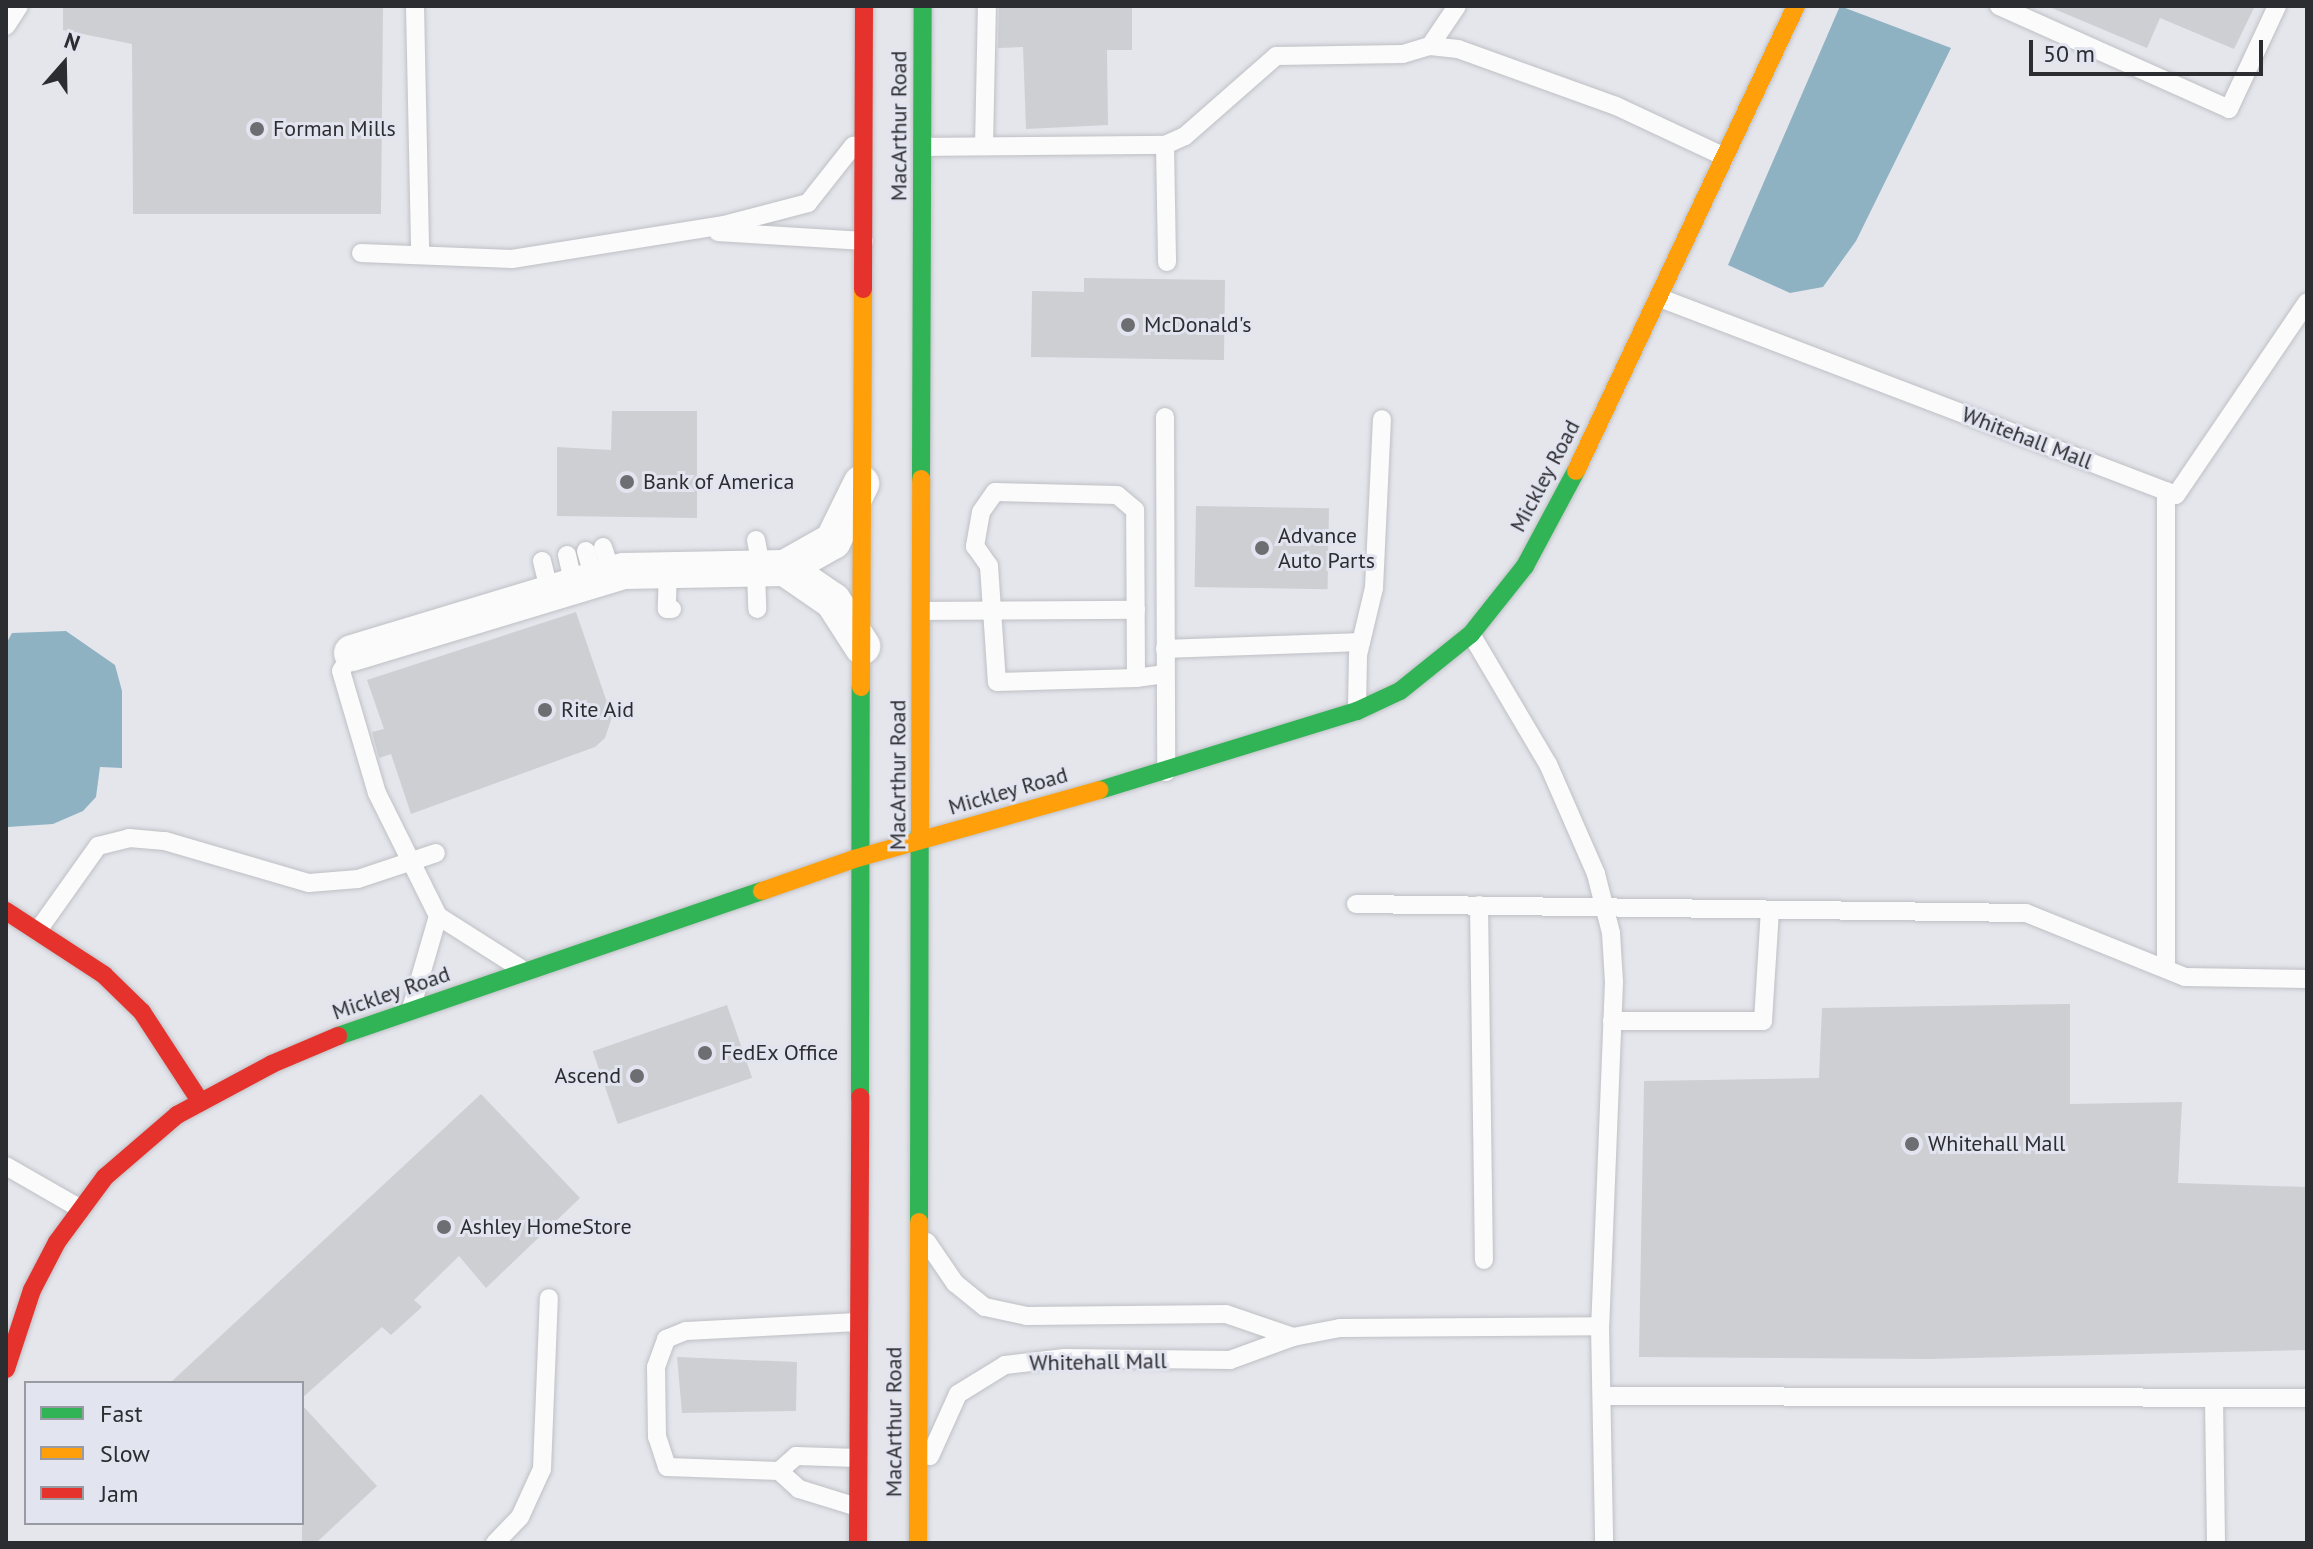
<!DOCTYPE html>
<style>
body{margin:0}
#map{position:relative;width:2313px;height:1549px;overflow:hidden;background:#e5e6ec;font-family:"PT Sans",sans-serif}
div>[style]{position:absolute}
.water>*{inset:0;background:#8fb2c3}
.building>*{inset:0;background:#cdcfd3;transform-origin:0 0}
.roads{filter:drop-shadow(0 0 2px #bec0c4) drop-shadow(0 0 2px #bec0c4)}
.lane>*{height:18px;margin:-9px;padding:0 9px;transform-origin:9px;border-radius:9px;background:#fbfbfc}
.street>*{height:36px;margin:-18px;padding:0 18px;transform-origin:18px;border-radius:18px;background:#fbfbfc}
.fast>*{height:18px;margin:-9px;padding:0 9px;transform-origin:9px;border-radius:9px;background:#30b455}
.slow>*{height:18px;margin:-9px;padding:0 9px;transform-origin:9px;border-radius:9px;background:#ff9f0a}
.jam>*{height:18px;margin:-9px;padding:0 9px;transform-origin:9px;border-radius:9px;background:#e5322d}
.dots>*{width:22px;height:22px;translate:-50% -50%;box-sizing:border-box;border:4px solid #e2e4ef;border-radius:50%}
span{translate:-50% -50%;white-space:nowrap;text-align:center;line-height:1.15;-webkit-text-stroke:6px #e2e4ef;paint-order:stroke}
.street-label{font-size:22px;color:#2c2d31}
.poi-label{font-size:22px;color:#2c2d31}
.left{translate:0 -50%;text-align:left}
.right{translate:-100% -50%;text-align:right}
.frame{position:absolute;inset:0;border:8px solid #2c2d31;pointer-events:none}
.legend{position:absolute;left:24px;top:1381px;width:280px;height:144px;box-sizing:border-box;background:#e2e4ef;border:2px solid #999ba3;margin:0;padding:10px 14px;list-style:none;font-size:24px;color:#2c2d31}
.legend li{display:flex;align-items:center;gap:16px;height:40px}
.legend b{width:40px;border:2px solid #999ba3}
.north{position:absolute;left:24px;top:24px;width:80px;height:80px;-webkit-text-stroke:6px #e2e4ef;paint-order:stroke;rotate:20deg;font-size:22px;font-weight:700;line-height:32px;text-align:center;color:#2c2d31}
.north::after{content:'';display:block;margin:auto;width:28px;height:36px;background:#2c2d31;clip-path:polygon(50% 0,100% 100%,50% 72%,0 100%)}
.scale{position:absolute;left:2029px;top:40px;width:234px;height:36px;box-sizing:border-box;border:4px solid #2c2d31;border-top:0;padding-left:10px;font-size:24px;line-height:28px;white-space:nowrap;color:#2c2d31;-webkit-text-stroke:6px #e2e4ef;paint-order:stroke}
</style>
<div id="map">
<div class="water">
<div style="clip-path:polygon(1840px 6px,1951px 48px,1856px 241px,1823px 287px,1790px 293px,1728px 265px)"></div>
<div style="clip-path:polygon(66px 631px,115px 665px,122px 691px,122px 768px,100px 767px,96px 797px,83px 811px,53px 824px,8px 827px,6px 644px,12px 633px)"></div>
</div>
<div class="building">
<div style="clip-path:polygon(63px 6px,383px 6px,381px 214px,133px 214px,132px 44px,63px 30px)"></div>
<div style="clip-path:polygon(999px 6px,1132px 6px,1132px 50px,1107px 50px,1108px 125px,1026px 129px,1023px 47px,998px 48px)"></div>
<div style="clip-path:polygon(2047px 6px,2255px 6px,2234px 49px,2160px 18px,2147px 48px)"></div>
<div style="clip-path:polygon(1084px 278px,1225px 280px,1224px 360px,1031px 357px,1032px 291px,1084px 292px)"></div>
<div style="clip-path:polygon(612px 411px,697px 411px,697px 518px,557px 516px,557px 447px,611px 450px)"></div>
<div style="left:1196px;top:506px;width:133px;height:81px;rotate:1deg"></div>
<div style="clip-path:polygon(576px 612px,612px 717px,605px 738px,595px 747px,411px 814px,391px 754px,379px 758px,372px 732px,384px 729px,367px 680px)"></div>
<div style="clip-path:polygon(2070px 1004px,2070px 1104px,2182px 1102px,2178px 1183px,2307px 1187px,2307px 1350px,1930px 1359px,1639px 1357px,1644px 1081px,1819px 1078px,1822px 1008px)"></div>
<div style="left:727px;top:1005px;width:77px;height:142px;rotate:71deg"></div>
<div style="clip-path:polygon(481px 1094px,580px 1198px,486px 1288px,459px 1256px,414px 1300px,422px 1307px,391px 1335px,382px 1327px,302px 1398px,302px 1383px,170px 1383px)"></div>
<div style="clip-path:polygon(677px 1357px,797px 1362px,796px 1411px,682px 1413px)"></div>
<div style="clip-path:polygon(302px 1405px,377px 1486px,316px 1543px,302px 1543px)"></div>
</div>
<div class="roads">
<div class="lane">
<div style="left:415px;top:6px;width:247px;rotate:88.8deg"></div>
<div style="left:1999px;top:6px;width:252px;rotate:24.1deg"></div>
<div style="left:2229px;top:109px;width:114px;rotate:-65deg"></div>
<div style="left:6px;top:26px;width:24px;rotate:-57deg"></div>
<div style="left:1430px;top:46px;width:28px;rotate:6deg"></div>
<div style="left:1458px;top:49px;width:168px;rotate:19.8deg"></div>
<div style="left:1616px;top:106px;width:120px;rotate:25.1deg"></div>
<div style="left:1165px;top:145px;width:22px;rotate:-24deg"></div>
<div style="left:1185px;top:136px;width:121px;rotate:-41.3deg"></div>
<div style="left:1276px;top:56px;width:127px;rotate:-0.9deg"></div>
<div style="left:1403px;top:54px;width:28px;rotate:-17deg"></div>
<div style="left:1430px;top:46px;width:48px;rotate:-56deg"></div>
<div style="left:984px;top:146px;width:140px;rotate:-88.8deg"></div>
<div style="left:923px;top:147px;width:242px;rotate:-0.5deg"></div>
<div style="left:1165px;top:145px;width:117px;rotate:89deg"></div>
<div style="left:718px;top:232px;width:146px;rotate:3.5deg"></div>
<div style="left:361px;top:253px;width:151px;rotate:2.3deg"></div>
<div style="left:512px;top:259px;width:215px;rotate:-9.1deg"></div>
<div style="left:724px;top:225px;width:87px;rotate:-14.7deg"></div>
<div style="left:808px;top:203px;width:73px;rotate:-51.7deg"></div>
<div style="left:1660px;top:298px;width:552px;rotate:20.9deg"></div>
<div style="left:2176px;top:495px;width:233px;rotate:-55.8deg"></div>
<div style="left:1165px;top:417px;width:355px;rotate:89.8deg"></div>
<div style="left:756px;top:540px;width:20px;rotate:79deg"></div>
<div style="left:760px;top:560px;width:13px;rotate:18deg"></div>
<div style="left:603px;top:547px;width:28px;rotate:72deg"></div>
<div style="left:586px;top:551px;width:29px;rotate:74deg"></div>
<div style="left:567px;top:555px;width:31px;rotate:77deg"></div>
<div style="left:542px;top:561px;width:33px;rotate:76deg"></div>
<div style="left:668px;top:571px;width:38px;rotate:92deg"></div>
<div style="left:667px;top:609px;width:5px"></div>
<div style="left:756px;top:572px;width:37px;rotate:88deg"></div>
<div style="left:921px;top:611px;width:215px;rotate:-0.3deg"></div>
<div style="left:1471px;top:634px;width:151px;rotate:59.4deg"></div>
<div style="left:1548px;top:764px;width:120px;rotate:66.4deg"></div>
<div style="left:1596px;top:874px;width:61px;rotate:75.7deg"></div>
<div style="left:1611px;top:933px;width:49px;rotate:86.5deg"></div>
<div style="left:1614px;top:982px;width:344px;rotate:92.3deg"></div>
<div style="left:1600px;top:1326px;width:217px;rotate:88.9deg"></div>
<div style="left:1165px;top:649px;width:196px;rotate:-2deg"></div>
<div style="left:352px;top:653px;width:21px;rotate:121deg"></div>
<div style="left:341px;top:671px;width:127px;rotate:73.6deg"></div>
<div style="left:377px;top:793px;width:137px;rotate:63.6deg"></div>
<div style="left:438px;top:916px;width:97px;rotate:32.4deg"></div>
<div style="left:1136px;top:678px;width:168px;rotate:-90.3deg"></div>
<div style="left:1135px;top:510px;width:23px;rotate:-140deg"></div>
<div style="left:1117px;top:495px;width:122px;rotate:-178.6deg"></div>
<div style="left:995px;top:492px;width:24px;rotate:125deg"></div>
<div style="left:981px;top:512px;width:35px;rotate:100deg"></div>
<div style="left:975px;top:546px;width:24px;rotate:55deg"></div>
<div style="left:989px;top:566px;width:116px;rotate:86.1deg"></div>
<div style="left:997px;top:682px;width:139px;rotate:-1.6deg"></div>
<div style="left:1136px;top:678px;width:29px;rotate:-8deg"></div>
<div style="left:1357px;top:708px;width:53px;rotate:-88.9deg"></div>
<div style="left:1358px;top:655px;width:69px;rotate:-76.6deg"></div>
<div style="left:1374px;top:588px;width:169px;rotate:-87.3deg"></div>
<div style="left:1356px;top:904px;width:670px;rotate:0.77deg"></div>
<div style="left:2026px;top:913px;width:171px;rotate:21.9deg"></div>
<div style="left:2185px;top:977px;width:122px;rotate:0.9deg"></div>
<div style="left:1479px;top:905px;width:355px;rotate:89.2deg"></div>
<div style="left:39px;top:929px;width:102px;rotate:-54.6deg"></div>
<div style="left:98px;top:846px;width:32px;rotate:-14deg"></div>
<div style="left:129px;top:838px;width:36px;rotate:5deg"></div>
<div style="left:165px;top:841px;width:150px;rotate:16.3deg"></div>
<div style="left:309px;top:883px;width:49px;rotate:-4.7deg"></div>
<div style="left:358px;top:879px;width:82px;rotate:-18.4deg"></div>
<div style="left:2166px;top:969px;width:478px;rotate:-90deg"></div>
<div style="left:411px;top:1009px;width:97px;rotate:-73.8deg"></div>
<div style="left:1612px;top:1021px;width:151px"></div>
<div style="left:1763px;top:1021px;width:111px;rotate:-86.4deg"></div>
<div style="left:6px;top:1166px;width:84px;rotate:29.9deg"></div>
<div style="left:927px;top:1242px;width:50px;rotate:55.7deg"></div>
<div style="left:955px;top:1283px;width:38px;rotate:39deg"></div>
<div style="left:985px;top:1307px;width:43px;rotate:12.1deg"></div>
<div style="left:1027px;top:1316px;width:199px;rotate:-0.6deg"></div>
<div style="left:1226px;top:1314px;width:71px;rotate:18.9deg"></div>
<div style="left:1602px;top:1396px;width:705px;rotate:0.16deg"></div>
<div style="left:2214px;top:1399px;width:144px;rotate:89.2deg"></div>
<div style="left:930px;top:1456px;width:68px;rotate:-65.7deg"></div>
<div style="left:958px;top:1394px;width:55px;rotate:-31.7deg"></div>
<div style="left:1005px;top:1365px;width:60px;rotate:-6.7deg"></div>
<div style="left:1065px;top:1358px;width:165px;rotate:0.7deg"></div>
<div style="left:1230px;top:1360px;width:67px;rotate:-20.1deg"></div>
<div style="left:1293px;top:1337px;width:48px;rotate:-10.8deg"></div>
<div style="left:1340px;top:1328px;width:260px;rotate:-0.4deg"></div>
<div style="left:779px;top:1471px;width:23px;rotate:-41deg"></div>
<div style="left:796px;top:1456px;width:62px;rotate:1.8deg"></div>
<div style="left:857px;top:1507px;width:61px;rotate:-162.8deg"></div>
<div style="left:799px;top:1489px;width:27px;rotate:-138deg"></div>
<div style="left:779px;top:1471px;width:112px;rotate:-178deg"></div>
<div style="left:667px;top:1467px;width:32px;rotate:-108deg"></div>
<div style="left:657px;top:1437px;width:70px;rotate:-90.8deg"></div>
<div style="left:656px;top:1367px;width:30px;rotate:-70deg"></div>
<div style="left:666px;top:1339px;width:22px;rotate:-22deg"></div>
<div style="left:686px;top:1331px;width:172px;rotate:-3deg"></div>
<div style="left:495px;top:1543px;width:36px;rotate:-46deg"></div>
<div style="left:520px;top:1517px;width:53px;rotate:-65.4deg"></div>
<div style="left:542px;top:1469px;width:171px;rotate:-87.7deg"></div>
</div>
<div class="street">
<div style="left:785px;top:568px;width:58px;rotate:34.5deg"></div>
<div style="left:833px;top:601px;width:54px;rotate:57.2deg"></div>
<div style="left:352px;top:653px;width:283px;rotate:-16.8deg"></div>
<div style="left:623px;top:571px;width:162px;rotate:-1.1deg"></div>
<div style="left:785px;top:568px;width:55px;rotate:-29.4deg"></div>
<div style="left:833px;top:541px;width:64px;rotate:-63.8deg"></div>
</div>
<div class="fast">
<div style="left:921px;top:479px;width:473px;rotate:-89.8deg"></div>
<div style="left:1100px;top:790px;width:269px;rotate:-17.1deg"></div>
<div style="left:1357px;top:711px;width:47px;rotate:-24.9deg"></div>
<div style="left:1400px;top:691px;width:91px;rotate:-38.8deg"></div>
<div style="left:1471px;top:634px;width:87px;rotate:-51.5deg"></div>
<div style="left:1525px;top:566px;width:108px;rotate:-61.8deg"></div>
<div style="left:338px;top:1036px;width:448px;rotate:-18.9deg"></div>
<div style="left:860px;top:1097px;width:410px;rotate:-89.9deg"></div>
<div style="left:919px;top:1222px;width:390px;rotate:-89.9deg"></div>
</div>
<div class="slow">
<div style="left:1576px;top:471px;width:514px;rotate:-64.68deg"></div>
<div style="left:861px;top:687px;width:398px;rotate:-89.7deg"></div>
<div style="left:920px;top:832px;width:353px;rotate:-89.8deg"></div>
<div style="left:762px;top:891px;width:97px;rotate:-19.2deg"></div>
<div style="left:854px;top:859px;width:255px;rotate:-15.7deg"></div>
<div style="left:918px;top:1543px;width:321px;rotate:-89.8deg"></div>
</div>
<div class="jam">
<div style="left:863px;top:289px;width:283px;rotate:-89.8deg"></div>
<div style="left:6px;top:911px;width:117px;rotate:33.1deg"></div>
<div style="left:104px;top:975px;width:53px;rotate:44.2deg"></div>
<div style="left:142px;top:1012px;width:106px;rotate:56.9deg"></div>
<div style="left:6px;top:1369px;width:83px;rotate:-71.8deg"></div>
<div style="left:32px;top:1290px;width:54px;rotate:-62.5deg"></div>
<div style="left:57px;top:1242px;width:81px;rotate:-53.6deg"></div>
<div style="left:105px;top:1177px;width:95px;rotate:-40.7deg"></div>
<div style="left:177px;top:1115px;width:108px;rotate:-28.2deg"></div>
<div style="left:272px;top:1064px;width:72px;rotate:-23deg"></div>
<div style="left:858px;top:1543px;width:446px;rotate:-89.7deg"></div>
</div>
</div>
<div class="dots">
<div style="left:257px;top:129px;background:#6d6e72"></div>
<div style="left:1128px;top:325px;background:#6d6e72"></div>
<div style="left:627px;top:482px;background:#6d6e72"></div>
<div style="left:1262px;top:548px;background:#6d6e72"></div>
<div style="left:545px;top:710px;background:#6d6e72"></div>
<div style="left:705px;top:1053px;background:#6d6e72"></div>
<div style="left:637px;top:1076px;background:#6d6e72"></div>
<div style="left:1912px;top:1144px;background:#6d6e72"></div>
<div style="left:444px;top:1227px;background:#6d6e72"></div>
</div>
<div class="street-label">
<span style="left:899px;top:126px;rotate:-90deg">MacArthur Road</span>
<span style="left:2027px;top:438px;rotate:21deg">Whitehall Mall</span>
<span style="left:1545px;top:476px;rotate:-62deg">Mickley Road</span>
<span style="left:898px;top:775px;rotate:-90deg">MacArthur Road</span>
<span style="left:1008px;top:791px;rotate:-16deg">Mickley Road</span>
<span style="left:391px;top:993px;rotate:-19deg">Mickley Road</span>
<span style="left:1098px;top:1362px;rotate:-1deg">Whitehall Mall</span>
<span style="left:894px;top:1422px;rotate:-90deg">MacArthur Road</span>
</div>
<div class="poi-label">
<span class="left" style="left:273px;top:129px">Forman Mills</span>
<span class="left" style="left:1144px;top:325px">McDonald's</span>
<span class="left" style="left:643px;top:482px">Bank of America</span>
<span class="left" style="left:1278px;top:548px">Advance<br>Auto Parts</span>
<span class="left" style="left:561px;top:710px">Rite Aid</span>
<span class="left" style="left:721px;top:1053px">FedEx Office</span>
<span class="right" style="left:621px;top:1076px">Ascend</span>
<span class="left" style="left:1928px;top:1144px">Whitehall Mall</span>
<span class="left" style="left:460px;top:1227px">Ashley HomeStore</span>
</div>
<div class="frame"></div>
<ul class="legend">
<li><b style="height:10px;background:#30b455"></b>Fast</li>
<li><b style="height:10px;background:#ff9f0a"></b>Slow</li>
<li><b style="height:10px;background:#e5322d"></b>Jam</li>
</ul>
<div class="north">N</div>
<div class="scale">50 m</div>
</div>
